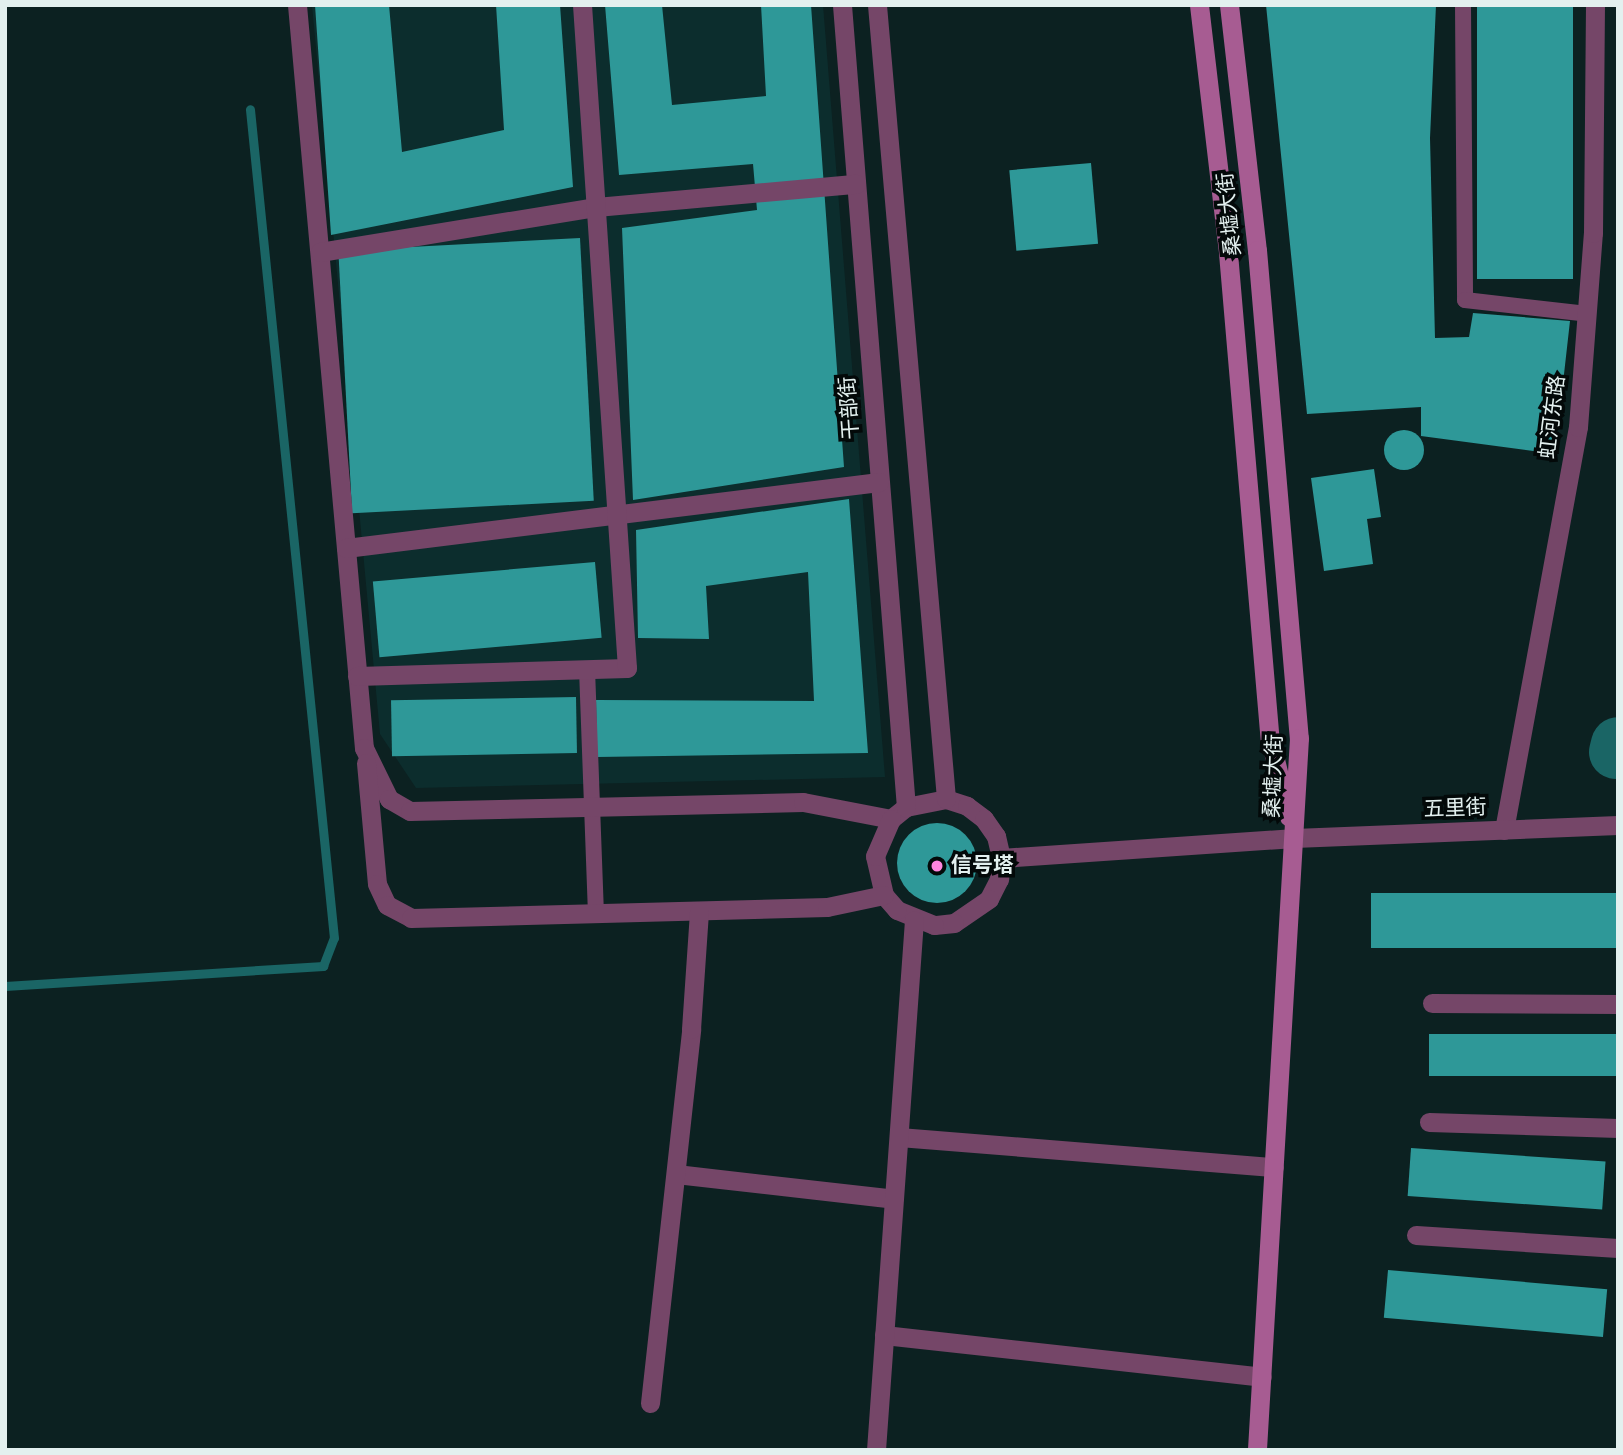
<!DOCTYPE html>
<meta charset="utf-8">
<style>
body{margin:0}
#map{position:relative;width:1623px;height:1455px;overflow:hidden;background:#0c2121;font-family:"Alegreya Sans","Noto Sans SC",sans-serif}
div>[style]{position:absolute}
.built>*{inset:0;background:#0c2d2d}
.stream>*{height:9px;margin:-4.5px;padding:0 4.5px;transform-origin:4.5px;border-radius:4.5px;background:#1a6565}
.river>*{height:54px;margin:-27px;padding:0 27px;transform-origin:27px;border-radius:27px;background:#1a6565}
.building>*{inset:0;background:#2e9898;transform-origin:0 0}
.round{border-radius:50%}
.service>*{height:16px;margin:-8px;padding:0 8px;transform-origin:8px;border-radius:8px;background:#754668}
.minor>*{height:19px;margin:-9.5px;padding:0 9.5px;transform-origin:9.5px;border-radius:9.5px;background:#754668}
.tertiary>*{height:19px;margin:-9.5px;padding:0 9.5px;transform-origin:9.5px;border-radius:9.5px;background:#754668}
.secondary>*{height:19px;margin:-9.5px;padding:0 9.5px;transform-origin:9.5px;border-radius:9.5px;background:#a75c92}
.dots>*{width:19px;height:19px;translate:-50% -50%;box-sizing:border-box;border:4px solid #030909;border-radius:50%}
span{translate:-50% -50%;white-space:nowrap;text-align:center;line-height:1.15;-webkit-text-stroke:7px #030909;paint-order:stroke}
.street-label{font-size:21px;color:#e3f0ef}
.poi-label{font-size:21px;color:#e3f0ef;font-weight:700}
.left{translate:0 -50%;text-align:left}
.frame{position:absolute;inset:0;border:7px solid #e3f0ef;pointer-events:none}
</style>
<div id="map">
<div class="built">
<div style="clip-path:polygon(312px 5px,823px 5px,885px 777px,416px 788px,380px 734px)"></div>
</div>
<div class="stream">
<div style="left:5px;top:986px;width:319px;rotate:-3.6deg"></div>
<div style="left:323px;top:966px;width:30px;rotate:-69deg"></div>
<div style="left:334px;top:938px;width:833px;rotate:-95.79deg"></div>
</div>
<div class="river">
<div style="left:1616px;top:752px;width:8px;rotate:-76deg"></div>
</div>
<div class="building">
<div style="clip-path:polygon(315px 5px,389px 5px,402px 152px,504px 130px,496px 5px,560px 5px,573px 187px,331px 235px)"></div>
<div style="clip-path:polygon(605px 5px,662px 5px,672px 105px,766px 96px,761px 5px,811px 5px,844px 467px,633px 500px,622px 228px,757px 210px,753px 164px,619px 175px)"></div>
<div style="clip-path:polygon(1266px 5px,1436px 5px,1430px 138px,1435px 338px,1469px 337px,1473px 313px,1570px 321px,1555px 454px,1421px 436px,1421px 407px,1307px 414px)"></div>
<div style="left:1477px;top:5px;width:96px;height:274px"></div>
<div style="left:1091px;top:163px;width:81px;height:82px;rotate:85deg"></div>
<div style="left:580px;top:238px;width:263px;height:242px;rotate:87deg"></div>
<div class="round" style="left:1384px;top:430px;width:40px;height:40px"></div>
<div style="clip-path:polygon(1374px 469px,1381px 517px,1367px 519px,1373px 564px,1324px 571px,1311px 478px)"></div>
<div style="clip-path:polygon(849px 499px,868px 753px,597px 757px,596px 700px,814px 701px,808px 572px,706px 586px,709px 639px,638px 638px,636px 530px)"></div>
<div style="left:595px;top:562px;width:76px;height:223px;rotate:85deg"></div>
<div style="left:576px;top:697px;width:56px;height:185px;rotate:89deg"></div>
<div class="round" style="left:897px;top:823px;width:80px;height:80px"></div>
<div style="left:1371px;top:893px;width:247px;height:55px"></div>
<div style="left:1429px;top:1034px;width:189px;height:42px"></div>
<div style="left:1411px;top:1148px;width:195px;height:48px;rotate:4deg"></div>
<div style="left:1388px;top:1270px;width:220px;height:48px;rotate:5deg"></div>
</div>
<div class="service">
<div style="left:1463px;top:5px;width:295px;rotate:89.6deg"></div>
<div style="left:1465px;top:300px;width:123px;rotate:6.5deg"></div>
<div style="left:587px;top:669px;width:245px;rotate:87.9deg"></div>
</div>
<div class="minor">
<div style="left:297px;top:5px;width:746px;rotate:84.85deg"></div>
<div style="left:364px;top:748px;width:57px;rotate:63.9deg"></div>
<div style="left:389px;top:799px;width:24px;rotate:30deg"></div>
<div style="left:410px;top:811px;width:393px;rotate:-1.3deg"></div>
<div style="left:803px;top:802px;width:90px;rotate:10.9deg"></div>
<div style="left:891px;top:819px;width:19px;rotate:-39deg"></div>
<div style="left:906px;top:807px;width:41px;rotate:-11.3deg"></div>
<div style="left:946px;top:799px;width:22px;rotate:18deg"></div>
<div style="left:967px;top:806px;width:21px;rotate:37deg"></div>
<div style="left:984px;top:819px;width:21px;rotate:55deg"></div>
<div style="left:996px;top:836px;width:23px;rotate:77deg"></div>
<div style="left:1001px;top:858px;width:21px;rotate:95deg"></div>
<div style="left:999px;top:879px;width:22px;rotate:117deg"></div>
<div style="left:989px;top:899px;width:42px;rotate:145.6deg"></div>
<div style="left:954px;top:923px;width:20px;rotate:174deg"></div>
<div style="left:934px;top:925px;width:40px;rotate:-158deg"></div>
<div style="left:897px;top:910px;width:20px;rotate:-131deg"></div>
<div style="left:884px;top:895px;width:40px;rotate:-103deg"></div>
<div style="left:875px;top:856px;width:40px;rotate:-66.6deg"></div>
<div style="left:842px;top:5px;width:805px;rotate:85.44deg"></div>
<div style="left:877px;top:5px;width:797px;rotate:85.03deg"></div>
<div style="left:320px;top:252px;width:280px;rotate:-9.3deg"></div>
<div style="left:596px;top:207px;width:261px;rotate:-5.1deg"></div>
<div style="left:346px;top:548px;width:537px;rotate:-7.06deg"></div>
<div style="left:357px;top:676px;width:270px;rotate:-1.7deg"></div>
<div style="left:627px;top:668px;width:665px;rotate:-93.88deg"></div>
<div style="left:366px;top:763px;width:121px;rotate:84.8deg"></div>
<div style="left:377px;top:884px;width:23px;rotate:65deg"></div>
<div style="left:387px;top:905px;width:27px;rotate:28deg"></div>
<div style="left:411px;top:918px;width:416px;rotate:-1.5deg"></div>
<div style="left:827px;top:907px;width:58px;rotate:-11.9deg"></div>
<div style="left:1504px;top:830px;width:410px;rotate:-79.6deg"></div>
<div style="left:1578px;top:427px;width:195px;rotate:-85.6deg"></div>
<div style="left:1593px;top:233px;width:228px;rotate:-89.5deg"></div>
<div style="left:1001px;top:858px;width:294px;rotate:-3.9deg"></div>
<div style="left:1432px;top:1003px;width:186px;rotate:0.3deg"></div>
<div style="left:1429px;top:1122px;width:189px;rotate:1.8deg"></div>
<div style="left:899px;top:1137px;width:376px;rotate:4.6deg"></div>
<div style="left:676px;top:1174px;width:219px;rotate:6.5deg"></div>
<div style="left:1416px;top:1235px;width:202px;rotate:3.7deg"></div>
<div style="left:884px;top:1335px;width:380px;rotate:6.3deg"></div>
<div style="left:650px;top:1403px;width:376px;rotate:-83.7deg"></div>
<div style="left:691px;top:1029px;width:118px;rotate:-86.1deg"></div>
<div style="left:876px;top:1450px;width:531px;rotate:-85.9deg"></div>
</div>
<div class="tertiary">
<div style="left:1294px;top:838px;width:324px;rotate:-2.3deg"></div>
</div>
<div class="secondary">
<div style="left:1199px;top:5px;width:250px;rotate:83.3deg"></div>
<div style="left:1228px;top:253px;width:488px;rotate:85.1deg"></div>
<div style="left:1270px;top:739px;width:80px;rotate:76.3deg"></div>
<div style="left:1229px;top:5px;width:247px;rotate:83.5deg"></div>
<div style="left:1257px;top:250px;width:490px;rotate:85.1deg"></div>
<div style="left:1299px;top:738px;width:713px;rotate:93.38deg"></div>
</div>
<div class="dots">
<div style="left:937px;top:866px;background:#ff85de"></div>
</div>
<div class="street-label">
<span style="left:1230px;top:214px;rotate:-96deg">桑墟大街</span>
<span style="left:850px;top:408px;rotate:-94deg">干部街</span>
<span style="left:1553px;top:417px;rotate:-83deg">虹河东路</span>
<span style="left:1274px;top:776px;rotate:-88deg">桑墟大街</span>
<span style="left:1455px;top:809px;rotate:-2deg">五里街</span>
</div>
<div class="poi-label">
<span class="left" style="left:951px;top:866px">信号塔</span>
</div>
<div class="frame"></div>
</div>
